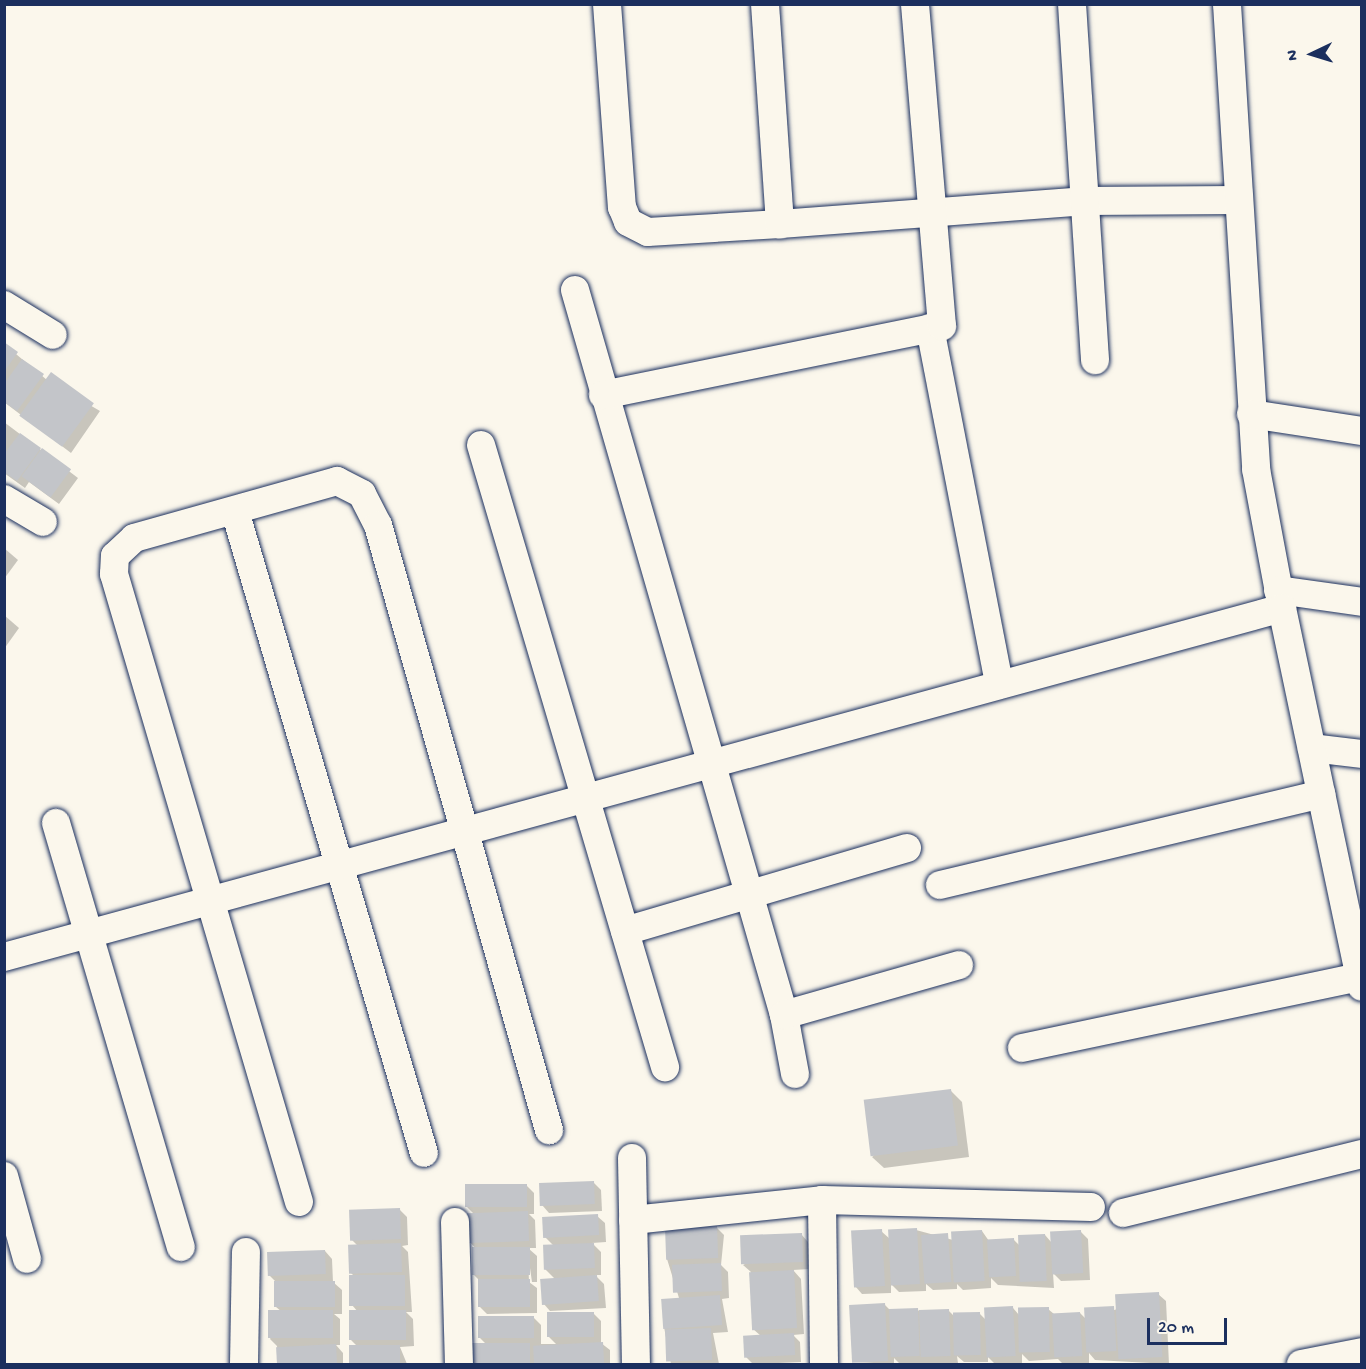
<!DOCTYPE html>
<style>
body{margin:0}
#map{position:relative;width:1366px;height:1369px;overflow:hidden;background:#fbf7ec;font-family:"Gochi Hand",sans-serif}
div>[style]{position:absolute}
.shadow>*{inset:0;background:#0003}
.building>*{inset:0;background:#c3c5c9;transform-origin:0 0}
.roads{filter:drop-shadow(0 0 2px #1b2f5e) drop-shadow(0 0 2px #1b2f5e)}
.minor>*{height:28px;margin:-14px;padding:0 14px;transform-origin:14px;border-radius:14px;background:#fbf7ec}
span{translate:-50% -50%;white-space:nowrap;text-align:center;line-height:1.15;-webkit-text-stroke:4.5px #fbf7ec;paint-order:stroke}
.frame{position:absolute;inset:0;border:6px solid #1b2f5e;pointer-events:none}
.north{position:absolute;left:1282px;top:24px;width:60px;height:60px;-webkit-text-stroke:4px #fbf7ec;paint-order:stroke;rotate:266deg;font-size:16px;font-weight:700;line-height:24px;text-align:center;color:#1b2f5e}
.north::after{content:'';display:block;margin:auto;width:21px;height:27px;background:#1b2f5e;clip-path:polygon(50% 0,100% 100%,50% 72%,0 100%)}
.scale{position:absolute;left:1147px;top:1318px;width:80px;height:27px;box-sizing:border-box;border:3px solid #1b2f5e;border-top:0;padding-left:8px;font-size:18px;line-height:21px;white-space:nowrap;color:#1b2f5e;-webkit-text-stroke:4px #fbf7ec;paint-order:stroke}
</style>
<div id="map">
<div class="shadow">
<div style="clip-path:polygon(4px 344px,47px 380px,100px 411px,71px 453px,4px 402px)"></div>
<div style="clip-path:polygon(4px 422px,78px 478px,59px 504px,29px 482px,25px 488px,4px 473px)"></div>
<div style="clip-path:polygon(4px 548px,18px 560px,4px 579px)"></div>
<div style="clip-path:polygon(4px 615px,19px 628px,4px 649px)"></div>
<div style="clip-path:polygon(951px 1091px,962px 1102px,969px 1157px,884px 1168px,872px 1157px)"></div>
<div style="clip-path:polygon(594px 1183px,601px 1190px,602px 1211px,549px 1213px,542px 1205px)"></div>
<div style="clip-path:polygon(526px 1185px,534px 1193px,534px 1214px,529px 1214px,535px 1220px,536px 1248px,528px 1248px,537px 1256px,537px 1282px,532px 1282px,528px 1254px,529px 1282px,537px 1288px,537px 1313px,487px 1314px,480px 1307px,479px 1280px,474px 1275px,477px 1250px,469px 1241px,473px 1213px,467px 1207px)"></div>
<div style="clip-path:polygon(400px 1210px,407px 1217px,408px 1245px,402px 1246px,408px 1252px,412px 1312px,406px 1312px,413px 1319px,414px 1346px,400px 1347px,407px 1364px,351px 1364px,350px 1347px,358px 1347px,351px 1340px,358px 1312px,352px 1305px,355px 1277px,350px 1272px,357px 1245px,351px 1239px)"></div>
<div style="clip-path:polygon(597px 1216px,605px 1223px,606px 1242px,592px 1243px,601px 1252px,601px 1275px,595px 1275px,604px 1284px,606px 1308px,550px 1311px,543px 1303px,554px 1278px,545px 1269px,554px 1246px,545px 1237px)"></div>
<div style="clip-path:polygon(716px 1227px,724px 1235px,721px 1265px,728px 1272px,729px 1298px,722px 1299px,728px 1332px,713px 1333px,719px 1364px,671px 1364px,664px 1327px,679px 1298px,667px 1259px)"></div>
<div style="clip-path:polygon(916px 1230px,953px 1240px,982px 1231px,989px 1241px,1013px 1239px,1020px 1246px,1045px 1235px,1052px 1243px,1081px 1232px,1088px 1239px,1090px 1280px,1061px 1281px,1053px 1273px,1054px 1288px,998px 1285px,991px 1278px,991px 1288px,963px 1290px,957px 1284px,957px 1289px,933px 1290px,926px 1284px,926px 1291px,899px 1292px,891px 1284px,891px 1293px,862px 1294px,855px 1286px,881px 1231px,890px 1239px)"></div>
<div style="clip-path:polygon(801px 1234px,808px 1242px,810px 1269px,793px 1270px,801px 1279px,804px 1334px,793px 1335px,800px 1342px,801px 1362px,753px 1364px,746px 1357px,761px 1336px,753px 1329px,751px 1272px,743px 1265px)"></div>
<div style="clip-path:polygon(325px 1251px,332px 1259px,333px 1282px,342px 1290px,342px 1314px,334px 1314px,340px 1319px,340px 1345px,336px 1345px,343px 1353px,343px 1364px,278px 1364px,277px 1346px,270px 1339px,282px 1312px,276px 1307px,276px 1282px,268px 1274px)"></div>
<div style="clip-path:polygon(1158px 1294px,1166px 1301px,1169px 1364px,1095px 1360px,1089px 1353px,1089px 1363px,1063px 1364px,1058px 1359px,1029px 1361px,1022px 1354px,1022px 1363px,995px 1364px,988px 1357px,988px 1362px,964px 1362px,957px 1356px,958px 1363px,900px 1364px,894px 1358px,894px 1364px,853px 1362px,884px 1304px,891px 1311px,948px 1310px,955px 1317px,979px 1313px,986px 1320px,1013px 1308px,1019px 1315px,1048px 1309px,1054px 1314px,1080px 1313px,1087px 1320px)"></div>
<div style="clip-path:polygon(593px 1313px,601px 1321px,601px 1343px,610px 1350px,610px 1364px,473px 1364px,473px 1345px,487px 1345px,480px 1338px,533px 1317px,541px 1325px,541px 1344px,556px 1344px,548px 1336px)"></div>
</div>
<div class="building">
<div style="clip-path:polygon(4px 342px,18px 352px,4px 372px)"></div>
<div style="clip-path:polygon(22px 359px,44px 374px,17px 411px,4px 402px,4px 384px)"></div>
<div style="left:51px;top:372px;width:53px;height:54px;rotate:36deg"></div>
<div style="clip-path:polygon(20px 433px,41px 448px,17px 481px,4px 472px,4px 454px)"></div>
<div style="left:42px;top:448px;width:36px;height:35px;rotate:36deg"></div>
<div style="left:951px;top:1089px;width:57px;height:88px;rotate:83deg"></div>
<div style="left:594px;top:1181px;width:23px;height:55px;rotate:88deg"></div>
<div style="left:527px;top:1184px;width:23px;height:62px;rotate:90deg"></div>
<div style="left:400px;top:1208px;width:31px;height:51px;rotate:88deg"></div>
<div style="left:528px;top:1211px;width:30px;height:61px;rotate:88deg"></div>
<div style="left:598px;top:1214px;width:21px;height:56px;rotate:87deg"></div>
<div style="left:717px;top:1226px;width:32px;height:52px;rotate:88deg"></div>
<div style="left:917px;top:1228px;width:56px;height:29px;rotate:87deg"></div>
<div style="left:882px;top:1229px;width:57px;height:31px;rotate:87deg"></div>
<div style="left:982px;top:1230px;width:51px;height:31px;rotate:87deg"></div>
<div style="left:1081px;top:1230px;width:43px;height:31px;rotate:87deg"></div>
<div style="left:802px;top:1233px;width:29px;height:62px;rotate:88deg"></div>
<div style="left:948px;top:1233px;width:49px;height:27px;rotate:86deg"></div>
<div style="left:1045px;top:1234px;width:47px;height:27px;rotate:88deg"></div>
<div style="left:1014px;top:1238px;width:38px;height:27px;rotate:87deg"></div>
<div style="left:401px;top:1243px;width:29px;height:53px;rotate:88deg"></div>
<div style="left:594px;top:1243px;width:25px;height:51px;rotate:88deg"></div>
<div style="left:530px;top:1247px;width:28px;height:58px;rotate:90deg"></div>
<div style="left:325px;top:1250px;width:24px;height:58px;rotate:88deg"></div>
<div style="left:721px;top:1263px;width:28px;height:49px;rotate:88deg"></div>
<div style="left:794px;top:1270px;width:58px;height:45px;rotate:87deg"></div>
<div style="left:349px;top:1275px;width:56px;height:31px"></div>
<div style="left:597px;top:1275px;width:26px;height:57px;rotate:86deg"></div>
<div style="left:530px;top:1279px;width:28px;height:52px;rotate:90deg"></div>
<div style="left:335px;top:1281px;width:26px;height:61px;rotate:90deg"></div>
<div style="left:1159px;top:1292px;width:65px;height:44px;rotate:87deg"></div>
<div style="left:720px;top:1295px;width:30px;height:59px;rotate:86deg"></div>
<div style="left:885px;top:1303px;width:58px;height:36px;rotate:87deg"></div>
<div style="left:1013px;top:1306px;width:50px;height:29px;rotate:87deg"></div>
<div style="left:1114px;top:1306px;width:45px;height:30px;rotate:87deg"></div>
<div style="left:1049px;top:1307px;width:45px;height:31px;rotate:89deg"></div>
<div style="left:918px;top:1308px;width:48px;height:29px;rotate:88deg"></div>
<div style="left:949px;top:1309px;width:47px;height:30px;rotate:88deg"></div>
<div style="left:333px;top:1310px;width:28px;height:65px;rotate:90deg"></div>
<div style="left:349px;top:1310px;width:57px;height:30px"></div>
<div style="left:547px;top:1312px;width:47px;height:25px"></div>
<div style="left:980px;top:1312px;width:43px;height:27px;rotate:89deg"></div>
<div style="left:1080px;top:1312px;width:44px;height:28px;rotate:87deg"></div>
<div style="left:534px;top:1316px;width:22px;height:56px;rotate:90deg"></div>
<div style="left:711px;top:1328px;width:32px;height:46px;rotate:88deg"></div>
<div style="left:794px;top:1333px;width:22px;height:51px;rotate:87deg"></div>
<div style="left:603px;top:1342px;width:22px;height:70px;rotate:87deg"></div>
<div style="left:530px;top:1343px;width:21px;height:59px;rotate:90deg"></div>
<div style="left:336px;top:1344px;width:20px;height:60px;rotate:87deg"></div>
<div style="left:400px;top:1345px;width:19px;height:51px;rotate:90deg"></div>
</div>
<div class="roads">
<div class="minor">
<div style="left:607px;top:4px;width:204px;rotate:85.8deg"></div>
<div style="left:622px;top:207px;width:16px;rotate:68deg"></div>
<div style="left:628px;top:222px;width:22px;rotate:27deg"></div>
<div style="left:648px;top:232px;width:132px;rotate:-3.5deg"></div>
<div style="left:765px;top:4px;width:221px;rotate:86.1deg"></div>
<div style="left:780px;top:224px;width:304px;rotate:-4.3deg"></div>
<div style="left:1083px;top:201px;width:156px;rotate:-0.4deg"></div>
<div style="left:1072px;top:4px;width:357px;rotate:86.3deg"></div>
<div style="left:1227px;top:4px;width:466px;rotate:86.4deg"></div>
<div style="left:1256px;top:469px;width:141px;rotate:79.4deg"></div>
<div style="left:575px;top:290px;width:755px;rotate:73.92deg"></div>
<div style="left:784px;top:1015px;width:60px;rotate:79.4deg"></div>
<div style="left:4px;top:305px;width:57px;rotate:31.5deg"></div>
<div style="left:930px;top:328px;width:363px;rotate:79deg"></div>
<div style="left:603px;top:395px;width:346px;rotate:-11.5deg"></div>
<div style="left:942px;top:326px;width:323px;rotate:-94.8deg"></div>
<div style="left:1251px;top:414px;width:112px;rotate:8.7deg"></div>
<div style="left:481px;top:445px;width:649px;rotate:73.52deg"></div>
<div style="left:4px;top:499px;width:45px;rotate:30.5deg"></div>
<div style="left:235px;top:511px;width:669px;rotate:73.6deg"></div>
<div style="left:1278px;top:590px;width:85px;rotate:8.1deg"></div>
<div style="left:1312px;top:748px;width:50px;rotate:6.8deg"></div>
<div style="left:56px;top:823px;width:442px;rotate:73.6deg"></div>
<div style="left:940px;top:885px;width:392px;rotate:-13.4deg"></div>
<div style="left:625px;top:931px;width:294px;rotate:-16.4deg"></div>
<div style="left:4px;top:957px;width:1325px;rotate:-15.27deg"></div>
<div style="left:1282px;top:608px;width:387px;rotate:78.1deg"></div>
<div style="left:784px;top:1015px;width:182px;rotate:-15.9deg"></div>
<div style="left:1022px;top:1048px;width:344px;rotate:-11.9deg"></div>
<div style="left:632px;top:1158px;width:206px;rotate:88.9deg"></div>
<div style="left:4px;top:1176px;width:86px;rotate:74.5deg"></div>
<div style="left:822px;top:1200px;width:164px;rotate:89.3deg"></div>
<div style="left:299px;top:1202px;width:655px;rotate:-106.41deg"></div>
<div style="left:114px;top:574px;width:18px;rotate:-87deg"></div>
<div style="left:115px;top:556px;width:26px;rotate:-43deg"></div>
<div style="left:134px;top:538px;width:211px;rotate:-15.7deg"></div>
<div style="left:337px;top:481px;width:28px;rotate:27deg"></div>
<div style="left:362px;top:494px;width:35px;rotate:63deg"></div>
<div style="left:378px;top:525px;width:629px;rotate:74.22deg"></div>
<div style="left:1123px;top:1213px;width:246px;rotate:-13.9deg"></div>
<div style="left:633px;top:1220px;width:190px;rotate:-6deg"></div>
<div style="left:822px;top:1200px;width:269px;rotate:1.5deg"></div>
<div style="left:455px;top:1222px;width:142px;rotate:88.4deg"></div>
<div style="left:244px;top:1364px;width:112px;rotate:-89deg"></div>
<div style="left:1301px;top:1364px;width:62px;rotate:-11.1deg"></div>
</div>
</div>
<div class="frame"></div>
<div class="north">N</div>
<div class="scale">20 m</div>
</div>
